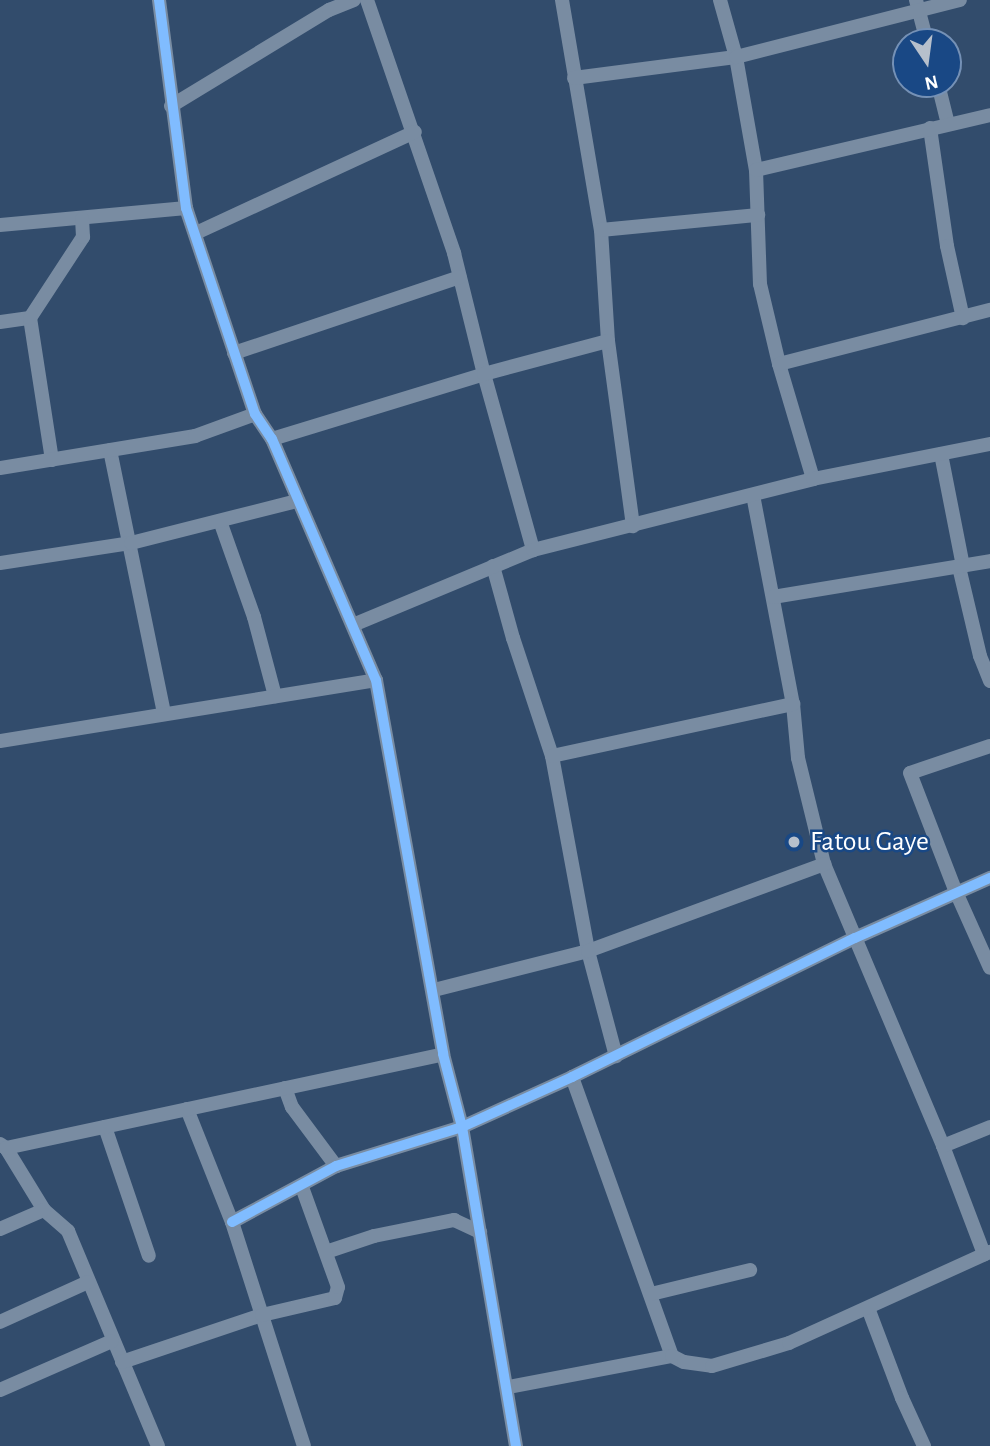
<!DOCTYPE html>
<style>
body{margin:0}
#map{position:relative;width:990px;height:1446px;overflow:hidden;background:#324c6c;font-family:"Alegreya Sans",sans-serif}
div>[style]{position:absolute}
.street>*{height:14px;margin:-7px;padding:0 7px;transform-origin:7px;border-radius:7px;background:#798ca2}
.cycleway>*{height:10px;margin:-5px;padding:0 5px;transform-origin:5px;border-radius:5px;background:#80bcff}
.dots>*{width:19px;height:19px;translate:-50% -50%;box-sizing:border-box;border:4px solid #194885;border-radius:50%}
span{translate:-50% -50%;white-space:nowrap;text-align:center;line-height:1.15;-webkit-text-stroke:5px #194885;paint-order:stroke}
.poi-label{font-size:28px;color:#fff}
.left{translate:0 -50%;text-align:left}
.north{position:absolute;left:892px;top:28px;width:70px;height:70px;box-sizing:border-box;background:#194885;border:2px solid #7591b6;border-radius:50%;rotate:167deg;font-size:19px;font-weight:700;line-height:28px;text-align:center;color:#fff}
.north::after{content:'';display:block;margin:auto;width:24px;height:32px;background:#b7c0cc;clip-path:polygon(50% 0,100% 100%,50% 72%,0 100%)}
</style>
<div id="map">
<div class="street">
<div style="left:159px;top:0;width:210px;rotate:82.6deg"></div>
<div style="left:186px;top:208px;width:217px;rotate:71.5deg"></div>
<div style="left:255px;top:414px;width:30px;rotate:56deg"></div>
<div style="left:272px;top:439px;width:262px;rotate:66.7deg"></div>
<div style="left:376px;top:680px;width:380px;rotate:79.8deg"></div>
<div style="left:443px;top:1054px;width:75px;rotate:75.4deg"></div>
<div style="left:462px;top:1127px;width:324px;rotate:80.4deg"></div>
<div style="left:367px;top:0;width:268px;rotate:71deg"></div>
<div style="left:454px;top:253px;width:125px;rotate:76.1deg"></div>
<div style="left:484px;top:374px;width:183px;rotate:74.4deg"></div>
<div style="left:562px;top:0;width:233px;rotate:80.4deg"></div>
<div style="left:601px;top:230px;width:111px;rotate:86.4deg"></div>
<div style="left:608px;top:341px;width:187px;rotate:82.3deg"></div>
<div style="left:720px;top:0;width:59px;rotate:74.3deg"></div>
<div style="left:736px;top:57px;width:115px;rotate:80deg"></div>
<div style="left:756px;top:170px;width:114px;rotate:88deg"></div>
<div style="left:760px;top:284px;width:82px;rotate:76.6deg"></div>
<div style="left:779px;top:364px;width:120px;rotate:73.5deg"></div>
<div style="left:916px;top:0;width:43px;rotate:75.3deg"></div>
<div style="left:574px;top:78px;width:163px;rotate:-7.4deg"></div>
<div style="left:736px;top:57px;width:231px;rotate:-14.3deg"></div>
<div style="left:938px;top:84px;width:41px;rotate:76deg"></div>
<div style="left:171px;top:106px;width:185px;rotate:-31.3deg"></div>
<div style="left:329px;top:10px;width:27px;rotate:-22deg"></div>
<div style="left:930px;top:128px;width:119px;rotate:81.8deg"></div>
<div style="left:947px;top:246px;width:74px;rotate:77.5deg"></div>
<div style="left:756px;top:170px;width:240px;rotate:-13.2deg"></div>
<div style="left:0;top:225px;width:187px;rotate:-5.2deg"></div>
<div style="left:601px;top:230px;width:158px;rotate:-5.5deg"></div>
<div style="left:196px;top:233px;width:241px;rotate:-24.8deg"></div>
<div style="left:0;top:322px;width:30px;rotate:-8deg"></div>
<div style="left:234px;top:353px;width:238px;rotate:-18.6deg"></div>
<div style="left:779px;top:364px;width:218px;rotate:-14.4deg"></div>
<div style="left:272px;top:439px;width:222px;rotate:-17deg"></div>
<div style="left:484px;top:374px;width:128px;rotate:-14.9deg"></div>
<div style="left:110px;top:450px;width:269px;rotate:78.4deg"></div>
<div style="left:941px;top:454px;width:114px;rotate:78.9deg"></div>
<div style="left:52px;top:460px;width:144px;rotate:-98.8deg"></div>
<div style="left:30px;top:318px;width:97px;rotate:-56.8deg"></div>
<div style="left:83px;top:237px;width:18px;rotate:-93deg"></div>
<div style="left:0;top:468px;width:198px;rotate:-9.3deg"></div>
<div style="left:195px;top:436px;width:64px;rotate:-20.1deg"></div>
<div style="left:753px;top:495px;width:213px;rotate:79.2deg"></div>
<div style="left:793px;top:704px;width:54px;rotate:84.7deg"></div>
<div style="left:798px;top:758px;width:109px;rotate:76.2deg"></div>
<div style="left:824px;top:864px;width:306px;rotate:67.1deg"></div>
<div style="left:943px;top:1146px;width:116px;rotate:69.2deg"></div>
<div style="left:220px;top:521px;width:102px;rotate:70.5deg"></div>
<div style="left:254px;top:617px;width:82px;rotate:75.1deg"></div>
<div style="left:0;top:563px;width:133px;rotate:-8.7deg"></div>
<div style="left:131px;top:543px;width:171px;rotate:-14.2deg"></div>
<div style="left:493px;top:566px;width:75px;rotate:74.5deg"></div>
<div style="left:513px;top:638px;width:124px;rotate:71.7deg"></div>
<div style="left:552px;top:756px;width:198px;rotate:79.5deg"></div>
<div style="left:588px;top:951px;width:109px;rotate:75.1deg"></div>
<div style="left:959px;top:567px;width:91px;rotate:76.7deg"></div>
<div style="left:980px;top:656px;width:27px;rotate:68deg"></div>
<div style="left:773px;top:597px;width:220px;rotate:-9.4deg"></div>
<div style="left:353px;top:625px;width:195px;rotate:-22.6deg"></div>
<div style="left:533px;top:550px;width:289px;rotate:-14.2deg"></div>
<div style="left:813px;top:479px;width:180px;rotate:-11.2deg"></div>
<div style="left:0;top:741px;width:381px;rotate:-9.2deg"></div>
<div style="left:990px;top:746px;width:84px;rotate:161.4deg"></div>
<div style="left:910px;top:773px;width:128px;rotate:68.9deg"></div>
<div style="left:956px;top:892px;width:83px;rotate:65.9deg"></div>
<div style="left:552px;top:756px;width:247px;rotate:-12.2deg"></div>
<div style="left:434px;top:990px;width:159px;rotate:-14.2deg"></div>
<div style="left:588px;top:951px;width:252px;rotate:-20.2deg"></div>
<div style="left:572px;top:1077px;width:296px;rotate:70.3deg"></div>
<div style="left:285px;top:1088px;width:20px;rotate:70deg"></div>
<div style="left:292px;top:1107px;width:74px;rotate:53.3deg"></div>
<div style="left:187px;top:1109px;width:122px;rotate:68.3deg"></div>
<div style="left:232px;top:1222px;width:235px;rotate:72.2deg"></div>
<div style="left:105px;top:1127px;width:136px;rotate:71.2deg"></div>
<div style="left:0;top:1144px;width:7px;rotate:34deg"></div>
<div style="left:6px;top:1148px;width:73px;rotate:58.5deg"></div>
<div style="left:44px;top:1210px;width:32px;rotate:41deg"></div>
<div style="left:68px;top:1231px;width:233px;rotate:67.3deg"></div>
<div style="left:943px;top:1146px;width:51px;rotate:-22deg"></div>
<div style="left:6px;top:1148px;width:447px;rotate:-12.1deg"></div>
<div style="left:232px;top:1222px;width:118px;rotate:-28.3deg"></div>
<div style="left:336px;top:1166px;width:132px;rotate:-17.2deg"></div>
<div style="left:462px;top:1127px;width:121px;rotate:-24.4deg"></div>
<div style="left:572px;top:1077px;width:315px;rotate:-26.2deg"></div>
<div style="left:855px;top:938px;width:148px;rotate:-24deg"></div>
<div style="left:0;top:1229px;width:48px;rotate:-23.4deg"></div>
<div style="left:326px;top:1252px;width:51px;rotate:-18.4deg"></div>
<div style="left:374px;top:1236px;width:82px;rotate:-11.3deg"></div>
<div style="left:454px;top:1220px;width:29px;rotate:25deg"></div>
<div style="left:651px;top:1294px;width:102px;rotate:-13.6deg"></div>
<div style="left:868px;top:1308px;width:96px;rotate:69.3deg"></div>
<div style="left:902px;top:1398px;width:53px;rotate:65.4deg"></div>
<div style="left:0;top:1322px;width:97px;rotate:-24.4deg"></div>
<div style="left:122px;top:1362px;width:148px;rotate:-18.6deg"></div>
<div style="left:262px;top:1315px;width:75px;rotate:-13.1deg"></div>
<div style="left:335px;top:1298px;width:11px;rotate:-75deg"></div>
<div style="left:338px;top:1287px;width:106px;rotate:-109.8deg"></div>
<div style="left:508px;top:1387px;width:167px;rotate:-10.7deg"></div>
<div style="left:672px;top:1356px;width:13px;rotate:27deg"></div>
<div style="left:684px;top:1362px;width:28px;rotate:8deg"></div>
<div style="left:712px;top:1366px;width:80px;rotate:-16.6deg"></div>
<div style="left:789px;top:1343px;width:221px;rotate:-24.4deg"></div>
<div style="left:0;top:1390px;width:122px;rotate:-23.6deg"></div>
</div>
<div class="cycleway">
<div style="left:159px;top:0;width:210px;rotate:82.6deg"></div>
<div style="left:186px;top:208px;width:217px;rotate:71.5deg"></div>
<div style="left:255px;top:414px;width:30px;rotate:56deg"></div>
<div style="left:272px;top:439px;width:262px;rotate:66.7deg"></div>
<div style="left:376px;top:680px;width:380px;rotate:79.8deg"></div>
<div style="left:443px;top:1054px;width:75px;rotate:75.4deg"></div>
<div style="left:462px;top:1127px;width:324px;rotate:80.4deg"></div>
<div style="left:232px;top:1222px;width:118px;rotate:-28.3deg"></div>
<div style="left:336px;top:1166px;width:132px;rotate:-17.2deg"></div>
<div style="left:462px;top:1127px;width:121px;rotate:-24.4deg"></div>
<div style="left:572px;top:1077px;width:315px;rotate:-26.2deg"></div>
<div style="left:855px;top:938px;width:148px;rotate:-24deg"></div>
</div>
<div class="dots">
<div style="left:794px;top:842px;background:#b7c0cc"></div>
</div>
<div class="poi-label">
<span class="left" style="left:810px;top:842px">Fatou Gaye</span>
</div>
<div class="north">N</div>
</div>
